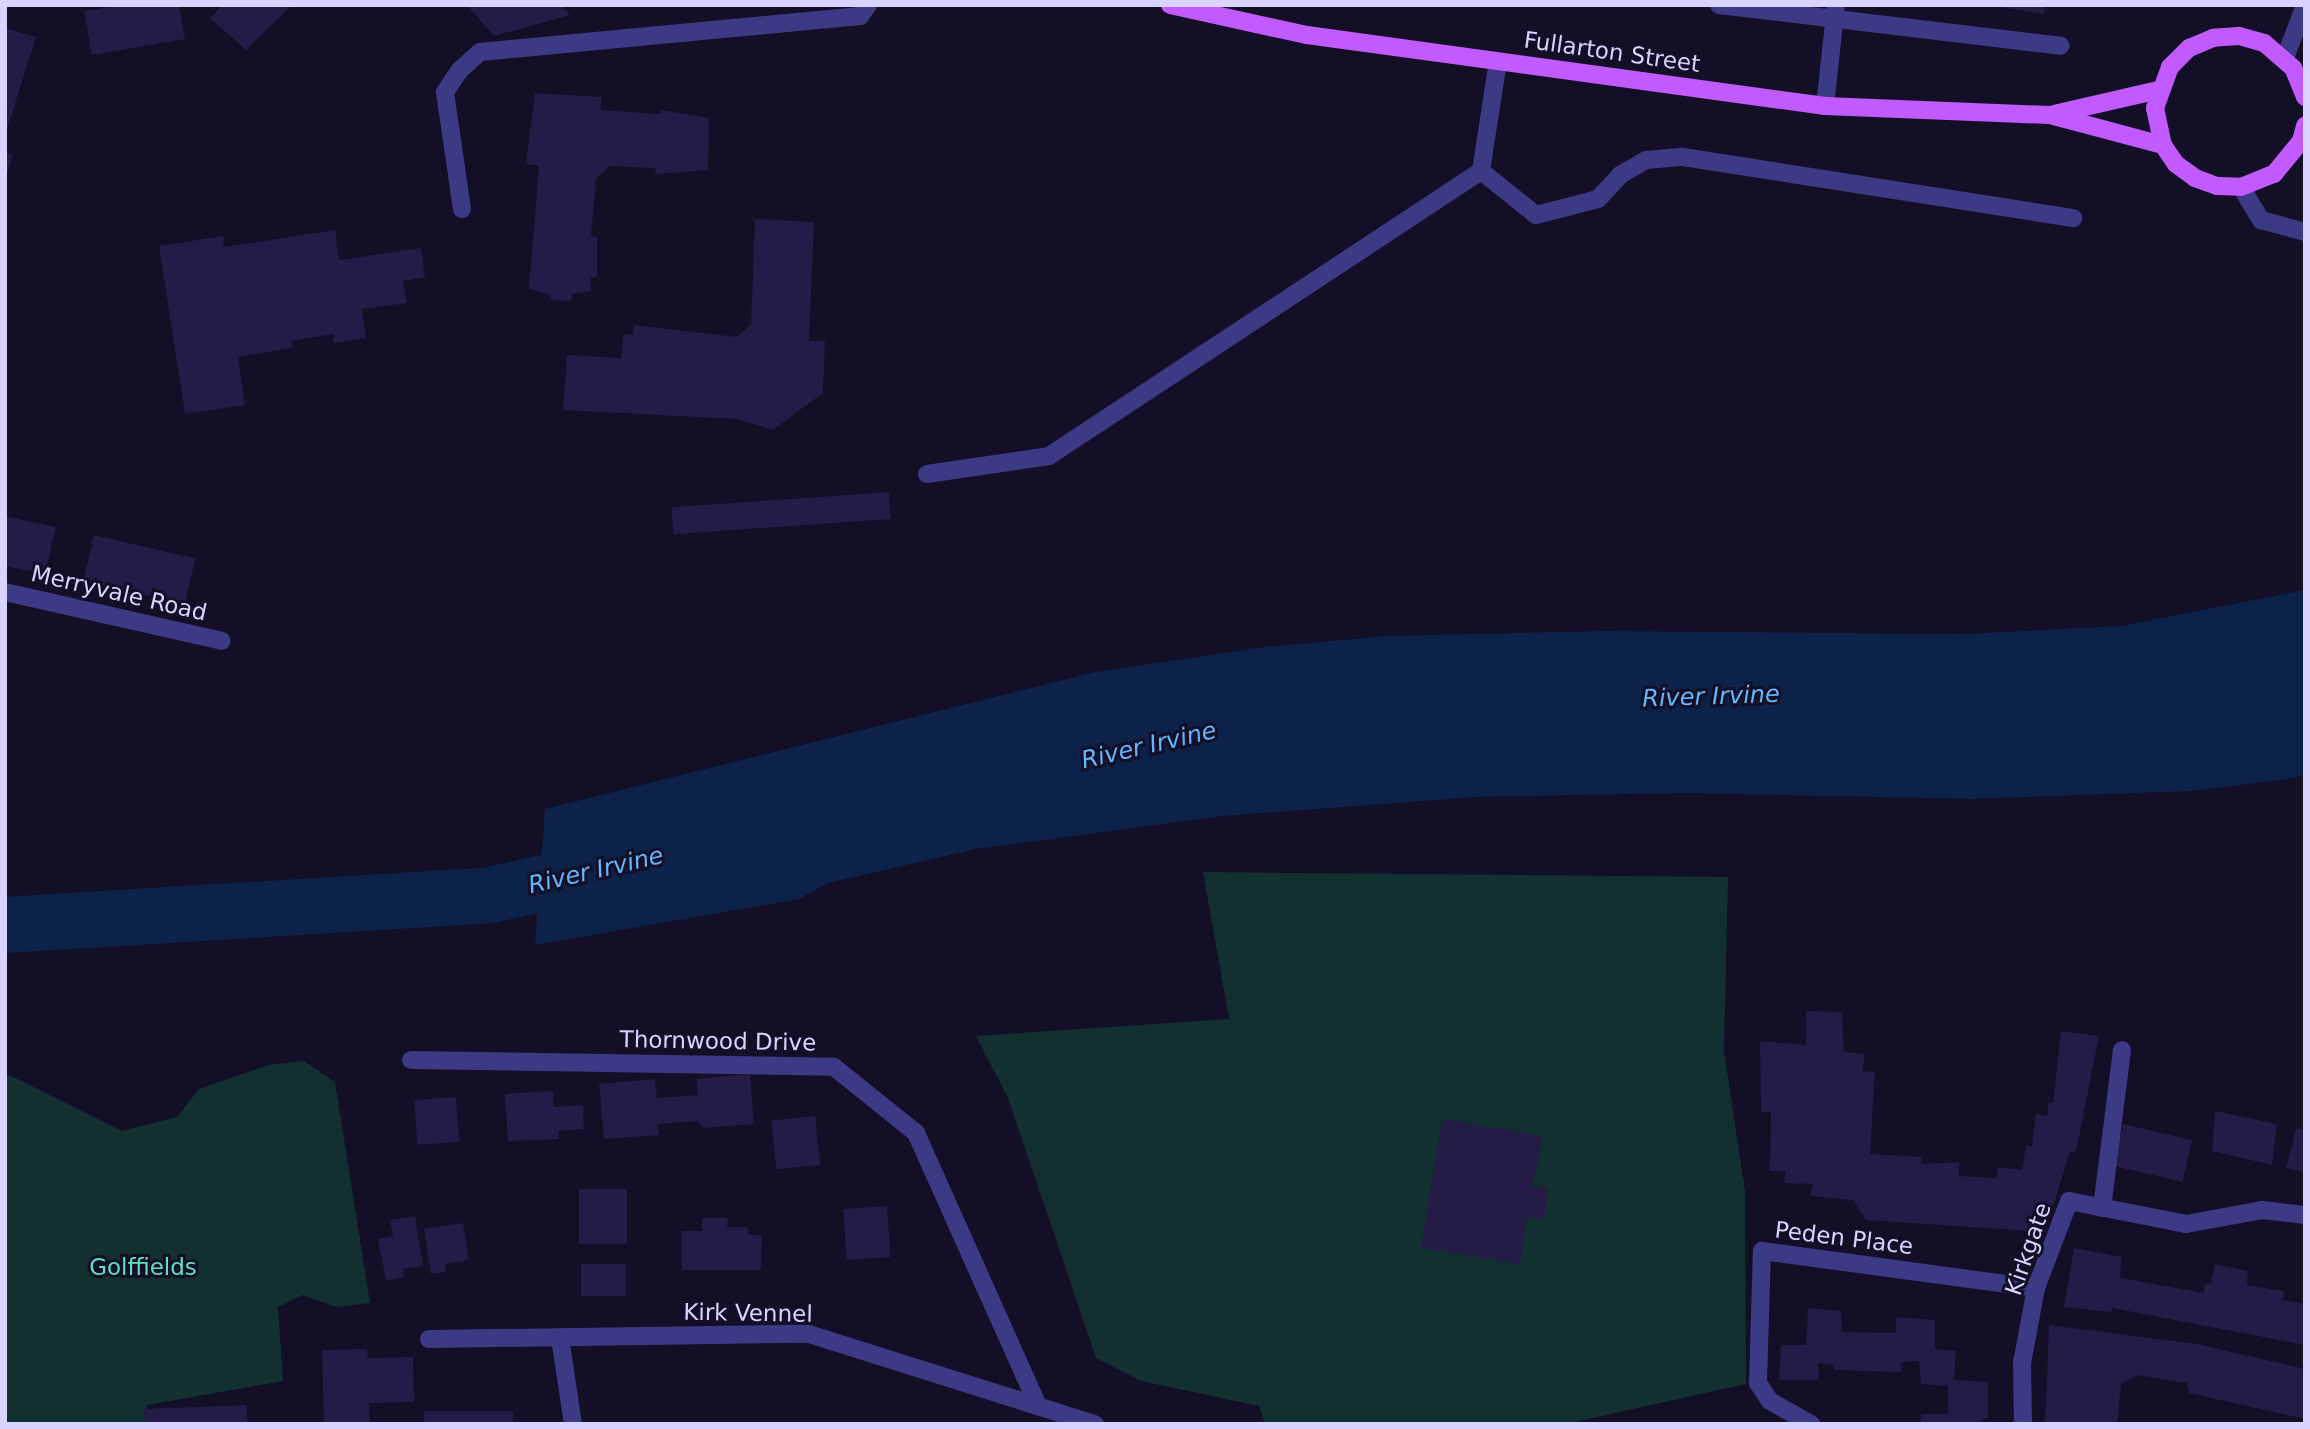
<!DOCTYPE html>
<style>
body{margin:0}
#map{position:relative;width:2310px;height:1429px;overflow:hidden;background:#130f26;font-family:"DejaVu Sans",sans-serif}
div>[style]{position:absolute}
.green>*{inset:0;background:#12302f}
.water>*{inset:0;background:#0c2248}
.river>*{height:56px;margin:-28px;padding:0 28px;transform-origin:28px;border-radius:28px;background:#0c2248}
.building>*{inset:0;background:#241b47;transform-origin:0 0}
.minor>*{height:18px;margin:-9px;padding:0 9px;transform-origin:9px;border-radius:9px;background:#3d3a85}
.major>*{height:18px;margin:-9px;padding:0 9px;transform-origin:9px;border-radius:9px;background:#c25bff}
span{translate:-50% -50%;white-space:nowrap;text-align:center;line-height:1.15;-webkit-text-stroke:6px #130f26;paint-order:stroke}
.street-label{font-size:23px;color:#d9d4ff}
.park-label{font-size:23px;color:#5fe0c0}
.water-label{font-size:24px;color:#62b6ff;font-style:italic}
.frame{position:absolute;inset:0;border:7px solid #d9d4ff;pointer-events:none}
</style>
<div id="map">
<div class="green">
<div style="clip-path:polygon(1203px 872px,1728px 877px,1724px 1051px,1745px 1191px,1746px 1384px,1570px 1423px,1265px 1424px,1259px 1406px,1141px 1381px,1096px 1358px,1008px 1098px,976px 1036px,1229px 1019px)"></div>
<div style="clip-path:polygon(304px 1061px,335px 1082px,370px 1303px,336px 1307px,303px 1295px,278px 1307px,283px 1381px,147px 1405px,145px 1424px,5px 1424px,5px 1073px,122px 1131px,177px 1117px,199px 1089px,268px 1065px)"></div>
</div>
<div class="water">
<div style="clip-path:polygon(2305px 590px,2305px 775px,2281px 780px,2190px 791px,1969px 799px,1688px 793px,1477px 797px,1222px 816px,976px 849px,828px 883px,799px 899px,535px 945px,545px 809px,1095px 672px,1265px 647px,1388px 636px,1605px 631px,1963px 634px,2121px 626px)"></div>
</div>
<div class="river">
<div style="left:5px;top:925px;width:486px;rotate:-3.5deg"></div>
<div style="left:490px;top:895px;width:128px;rotate:-12.6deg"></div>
</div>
<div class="building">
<div style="clip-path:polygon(122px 5px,179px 5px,185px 39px,92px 55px,84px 11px)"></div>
<div style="clip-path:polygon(223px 5px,292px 5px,246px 50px,210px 18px)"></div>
<div style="clip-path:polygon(467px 5px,561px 5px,570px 15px,494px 36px)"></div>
<div style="clip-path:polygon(1988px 5px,2045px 5px,2044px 14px)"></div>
<div style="clip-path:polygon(5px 28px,36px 37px,7px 129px,5px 128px)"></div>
<div style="clip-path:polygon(535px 93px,601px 97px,601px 110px,660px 114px,662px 110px,709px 118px,708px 170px,656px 174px,655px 168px,610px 166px,596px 179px,591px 236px,597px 237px,597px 277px,590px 277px,591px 291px,572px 294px,571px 301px,551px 300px,549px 294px,529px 289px,539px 166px,526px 164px)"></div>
<div style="clip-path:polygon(5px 153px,13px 155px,6px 177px,5px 177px)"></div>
<div style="clip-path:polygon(755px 219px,814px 222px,809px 341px,825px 341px,823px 393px,773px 430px,737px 419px,563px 410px,567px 355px,621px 358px,623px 334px,633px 335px,634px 325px,737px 337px,751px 324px)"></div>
<div style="clip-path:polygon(335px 230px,339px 260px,421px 248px,425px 277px,403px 281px,407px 303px,362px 309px,366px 338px,333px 343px,334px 334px,291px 341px,292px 348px,238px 357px,245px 405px,185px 414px,159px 246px,223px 236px,224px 247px)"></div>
<div style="left:889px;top:492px;width:27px;height:218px;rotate:86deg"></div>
<div style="clip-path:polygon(5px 516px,56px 527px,45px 574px,5px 566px)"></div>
<div style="left:94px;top:535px;width:104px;height:47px;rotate:13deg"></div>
<div style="clip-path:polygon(1806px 1011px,1842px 1012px,1844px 1052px,1865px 1054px,1862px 1071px,1875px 1072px,1870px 1154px,1922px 1157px,1922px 1164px,1959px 1162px,1959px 1176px,1996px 1178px,1998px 1167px,2022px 1170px,2026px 1146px,2032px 1146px,2036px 1114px,2047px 1116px,2049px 1102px,2053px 1103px,2061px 1031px,2099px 1036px,2076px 1152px,2070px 1152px,2045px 1232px,1866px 1220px,1853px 1200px,1810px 1196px,1813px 1184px,1784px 1183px,1786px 1171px,1770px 1171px,1771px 1112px,1761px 1112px,1760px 1041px,1806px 1045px)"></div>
<div style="clip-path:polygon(750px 1074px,754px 1124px,703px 1128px,698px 1121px,658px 1124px,659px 1135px,604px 1139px,599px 1084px,655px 1079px,657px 1098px,698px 1095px,697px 1079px)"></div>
<div style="clip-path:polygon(553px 1091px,554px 1107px,583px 1105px,584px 1129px,558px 1131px,559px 1139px,508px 1141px,505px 1094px)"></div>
<div style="left:456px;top:1097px;width:45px;height:42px;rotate:86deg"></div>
<div style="clip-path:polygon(2215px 1111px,2277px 1124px,2272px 1165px,2212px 1151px)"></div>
<div style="left:815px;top:1116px;width:49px;height:44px;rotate:84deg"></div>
<div style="clip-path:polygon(1442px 1119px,1543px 1136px,1532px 1187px,1548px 1188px,1544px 1219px,1527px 1217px,1520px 1264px,1421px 1248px)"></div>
<div style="left:2123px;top:1124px;width:71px;height:43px;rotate:13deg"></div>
<div style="clip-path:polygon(2296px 1128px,2305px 1130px,2305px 1172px,2286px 1168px)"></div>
<div style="left:579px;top:1189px;width:48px;height:55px"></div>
<div style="left:887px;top:1206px;width:51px;height:44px;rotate:86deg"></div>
<div style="clip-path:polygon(415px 1216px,423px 1266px,403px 1269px,404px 1277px,386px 1281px,378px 1239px,393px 1236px,390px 1220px)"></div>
<div style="clip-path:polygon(702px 1218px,728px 1218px,727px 1227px,747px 1227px,749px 1235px,762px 1235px,761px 1270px,682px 1270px,682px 1231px,702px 1231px)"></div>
<div style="clip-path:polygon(463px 1223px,469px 1260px,445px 1264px,446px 1272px,431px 1274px,424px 1229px)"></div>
<div style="clip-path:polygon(2074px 1248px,2122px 1257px,2120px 1278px,2204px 1293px,2205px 1283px,2211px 1284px,2215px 1264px,2248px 1271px,2247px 1285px,2284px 1291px,2283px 1300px,2305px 1304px,2305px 1345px,2112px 1308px,2112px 1312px,2064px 1307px)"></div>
<div style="left:626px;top:1264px;width:32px;height:45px;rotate:90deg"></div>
<div style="clip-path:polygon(1808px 1308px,1841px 1311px,1842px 1332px,1896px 1333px,1896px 1317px,1935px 1320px,1935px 1349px,1956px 1351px,1954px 1380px,1988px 1382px,1988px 1419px,1981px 1419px,1982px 1424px,1921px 1424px,1921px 1414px,1948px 1414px,1948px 1386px,1921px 1384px,1919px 1361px,1901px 1362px,1901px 1372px,1834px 1370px,1834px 1365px,1818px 1363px,1819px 1380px,1779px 1380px,1781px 1345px,1806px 1345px)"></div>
<div style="clip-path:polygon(2049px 1325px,2197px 1344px,2305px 1369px,2305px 1419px,2189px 1393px,2187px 1383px,2137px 1375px,2121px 1384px,2117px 1424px,2045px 1424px)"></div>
<div style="clip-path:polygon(367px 1349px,368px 1358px,413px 1357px,414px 1402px,369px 1403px,370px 1424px,324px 1424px,322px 1350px)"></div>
<div style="clip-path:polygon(247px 1405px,247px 1424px,145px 1424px,144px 1409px)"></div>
<div style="left:513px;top:1411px;width:13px;height:89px;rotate:90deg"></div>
</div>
<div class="minor">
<div style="left:1719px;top:5px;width:344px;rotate:6.8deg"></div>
<div style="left:2285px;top:58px;width:57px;rotate:-69.3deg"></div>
<div style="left:1498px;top:61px;width:111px;rotate:98.8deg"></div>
<div style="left:1481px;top:171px;width:70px;rotate:38.7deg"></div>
<div style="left:1536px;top:215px;width:64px;rotate:-14.5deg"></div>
<div style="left:1598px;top:199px;width:33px;rotate:-47deg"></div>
<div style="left:1620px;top:175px;width:30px;rotate:-30deg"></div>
<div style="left:1646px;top:160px;width:37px;rotate:-5deg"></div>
<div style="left:1683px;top:157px;width:395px;rotate:8.9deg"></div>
<div style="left:1825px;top:106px;width:102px;rotate:-83.8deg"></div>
<div style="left:2241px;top:187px;width:39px;rotate:59deg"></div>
<div style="left:2261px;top:220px;width:46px;rotate:15.3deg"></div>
<div style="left:462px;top:209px;width:118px;rotate:-98.3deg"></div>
<div style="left:445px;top:92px;width:27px;rotate:-56deg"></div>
<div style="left:460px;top:70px;width:27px;rotate:-42deg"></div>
<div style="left:480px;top:52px;width:382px;rotate:-5.4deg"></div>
<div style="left:860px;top:16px;width:14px;rotate:-54deg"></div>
<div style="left:927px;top:474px;width:123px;rotate:-8.4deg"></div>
<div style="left:1049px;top:456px;width:518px;rotate:-33.41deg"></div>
<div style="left:5px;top:592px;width:222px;rotate:12.7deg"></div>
<div style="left:411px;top:1060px;width:423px;rotate:0.9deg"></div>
<div style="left:834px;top:1067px;width:105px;rotate:38.8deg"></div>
<div style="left:916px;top:1133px;width:297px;rotate:65.9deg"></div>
<div style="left:2102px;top:1208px;width:159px;rotate:-82.8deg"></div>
<div style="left:560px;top:1338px;width:87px;rotate:81.4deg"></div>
<div style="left:429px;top:1339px;width:380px;rotate:-0.8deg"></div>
<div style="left:809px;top:1334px;width:300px;rotate:17.5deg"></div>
<div style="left:1811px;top:1424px;width:47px;rotate:-150.7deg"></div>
<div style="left:1770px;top:1401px;width:22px;rotate:-124deg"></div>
<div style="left:1758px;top:1383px;width:132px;rotate:-88.3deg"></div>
<div style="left:1762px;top:1251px;width:276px;rotate:7.7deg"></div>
<div style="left:2023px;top:1424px;width:61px;rotate:-90.9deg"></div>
<div style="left:2022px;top:1363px;width:76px;rotate:-79.4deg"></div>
<div style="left:2036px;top:1288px;width:93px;rotate:-69.2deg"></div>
<div style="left:2069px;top:1201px;width:119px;rotate:11.1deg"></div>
<div style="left:2186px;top:1224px;width:77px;rotate:-10.4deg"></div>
<div style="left:2262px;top:1210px;width:43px;rotate:6.6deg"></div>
</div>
<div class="major">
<div style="left:1170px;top:5px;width:140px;rotate:12.4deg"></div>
<div style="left:1307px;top:35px;width:523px;rotate:7.8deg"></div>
<div style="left:1825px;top:106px;width:225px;rotate:2.3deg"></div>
<div style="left:2050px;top:115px;width:117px;rotate:14.9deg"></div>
<div style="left:2305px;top:97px;width:31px;rotate:-112deg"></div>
<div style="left:2293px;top:68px;width:38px;rotate:-139deg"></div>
<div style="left:2264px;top:43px;width:26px;rotate:-164deg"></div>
<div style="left:2239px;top:36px;width:26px;rotate:176deg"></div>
<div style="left:2213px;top:38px;width:26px;rotate:157deg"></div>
<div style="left:2189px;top:48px;width:27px;rotate:135deg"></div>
<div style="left:2170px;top:67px;width:44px;rotate:110.1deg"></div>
<div style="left:2155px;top:108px;width:38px;rotate:78deg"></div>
<div style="left:2163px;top:145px;width:23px;rotate:56deg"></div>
<div style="left:2176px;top:164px;width:24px;rotate:36deg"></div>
<div style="left:2195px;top:178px;width:23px;rotate:20deg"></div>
<div style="left:2217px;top:186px;width:24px;rotate:2deg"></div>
<div style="left:2241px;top:187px;width:35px;rotate:-22deg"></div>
<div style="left:2274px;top:174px;width:43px;rotate:-50.7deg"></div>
<div style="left:2301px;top:141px;width:16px;rotate:-75deg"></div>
<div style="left:2054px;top:114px;width:108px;rotate:-12.9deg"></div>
</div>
<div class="street-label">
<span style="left:1612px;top:52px;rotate:8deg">Fullarton Street</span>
<span style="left:119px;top:593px;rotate:13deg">Merryvale Road</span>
<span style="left:718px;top:1041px;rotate:1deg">Thornwood Drive</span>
<span style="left:1844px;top:1238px;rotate:7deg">Peden Place</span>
<span style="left:2028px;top:1249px;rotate:-71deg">Kirkgate</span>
<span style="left:748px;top:1313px;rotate:1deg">Kirk Vennel</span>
</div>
<div class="park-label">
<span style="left:143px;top:1267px">Golffields</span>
</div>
<div class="water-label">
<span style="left:1711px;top:697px;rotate:-2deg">River Irvine</span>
<span style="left:1149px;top:746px;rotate:-13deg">River Irvine</span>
<span style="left:596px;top:871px;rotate:-13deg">River Irvine</span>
</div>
<div class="frame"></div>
</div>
